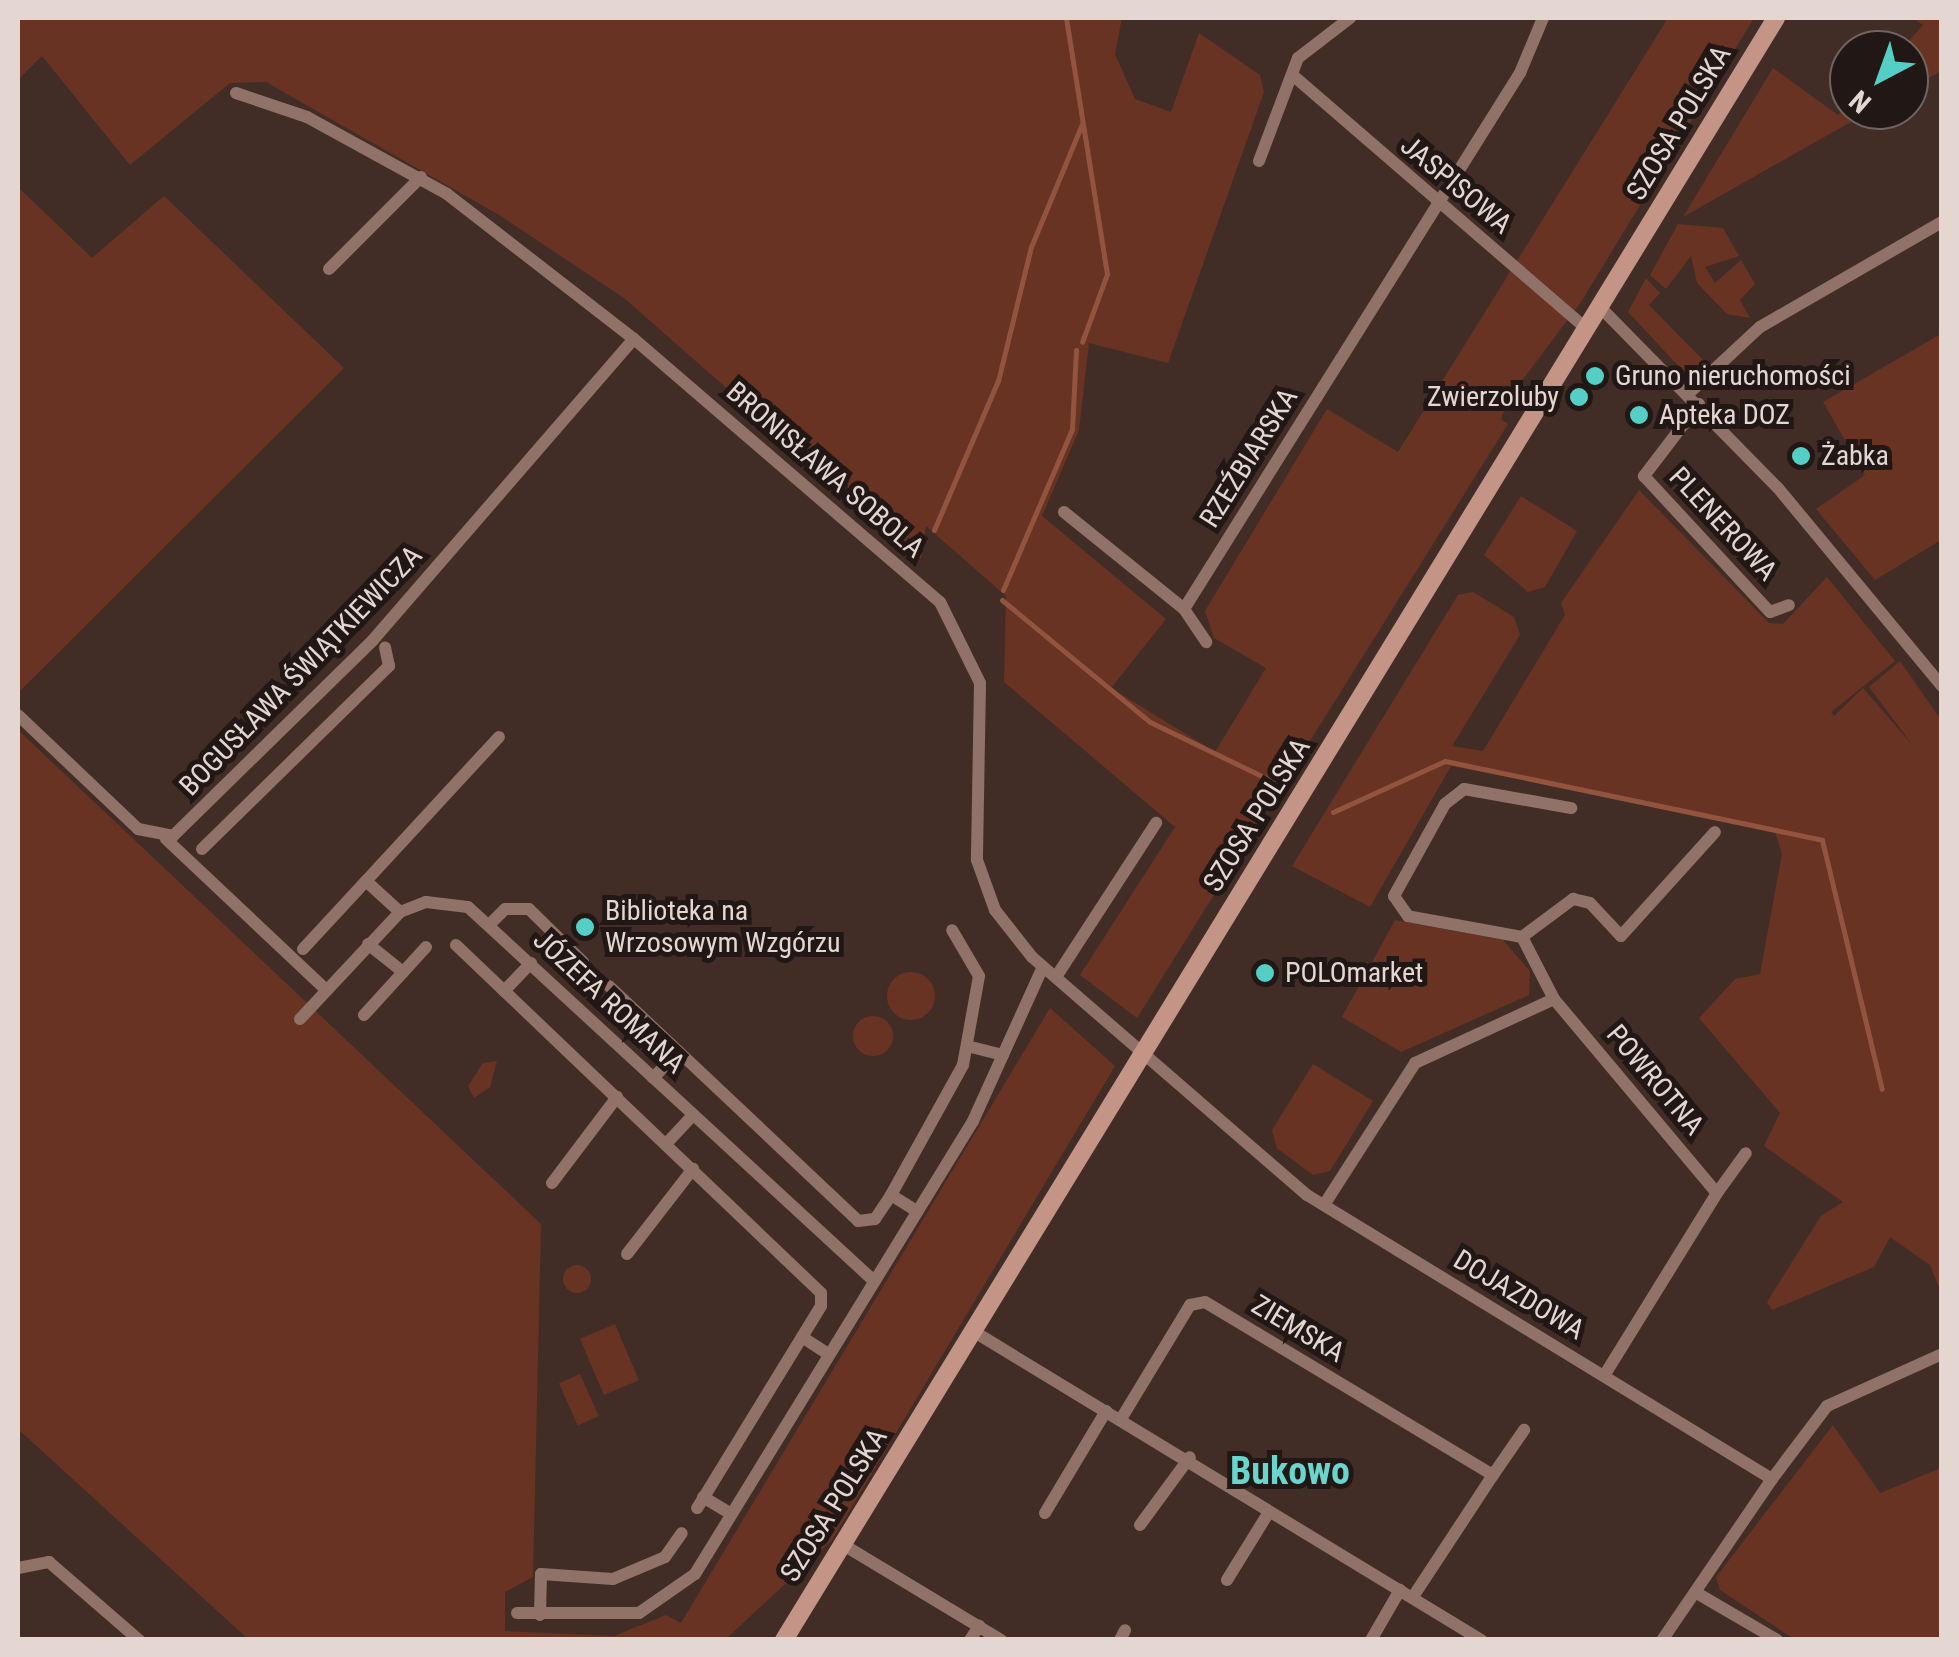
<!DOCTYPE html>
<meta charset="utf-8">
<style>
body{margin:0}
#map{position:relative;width:1959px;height:1657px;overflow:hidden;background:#422d26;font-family:"Roboto Condensed",sans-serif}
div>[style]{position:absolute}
.green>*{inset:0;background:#683322;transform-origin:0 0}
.round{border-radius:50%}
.stream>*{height:5px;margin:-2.5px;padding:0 2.5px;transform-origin:2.5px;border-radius:2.5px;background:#92543f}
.street>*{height:12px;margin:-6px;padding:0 6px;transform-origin:6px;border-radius:6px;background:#907269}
.secondary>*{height:18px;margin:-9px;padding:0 9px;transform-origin:9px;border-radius:9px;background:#c49586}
.dots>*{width:28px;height:28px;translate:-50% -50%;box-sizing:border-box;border:5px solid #211815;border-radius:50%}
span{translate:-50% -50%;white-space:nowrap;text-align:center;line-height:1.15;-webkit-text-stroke:10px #211815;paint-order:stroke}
.street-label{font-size:28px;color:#e4d6d1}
.poi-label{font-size:28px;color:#e4d6d1}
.left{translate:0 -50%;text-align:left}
.right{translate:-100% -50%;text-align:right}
.district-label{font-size:38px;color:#69d5cc;font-weight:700}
.frame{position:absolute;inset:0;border:20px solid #e4d6d1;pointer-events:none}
.north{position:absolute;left:1829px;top:30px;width:100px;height:100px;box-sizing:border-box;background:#211815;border:2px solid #6f6460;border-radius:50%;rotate:221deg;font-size:28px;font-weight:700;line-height:40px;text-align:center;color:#e4d6d1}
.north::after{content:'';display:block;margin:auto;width:35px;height:45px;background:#55cec5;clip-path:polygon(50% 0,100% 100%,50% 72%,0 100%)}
</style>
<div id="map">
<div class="green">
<div style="clip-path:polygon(18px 18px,1122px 18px,1115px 54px,1135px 99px,1171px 112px,1199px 33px,1260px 75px,1264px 92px,1168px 363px,1089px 343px,1079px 430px,1042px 516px,1166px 619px,1111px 688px,1215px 752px,1266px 668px,1214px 638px,1205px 611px,1327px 409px,1398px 452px,1668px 18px,1754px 18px,1581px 302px,1509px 398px,1501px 419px,1508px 424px,1137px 1018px,1080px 975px,1175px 827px,1004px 682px,1006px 596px,926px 526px,921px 559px,624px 298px,499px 215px,266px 82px,230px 83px,130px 165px,42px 56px,18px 80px)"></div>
<div style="clip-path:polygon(1913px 18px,1941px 18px,1941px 71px,1909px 89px,1909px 50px,1901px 50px,1923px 25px)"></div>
<div style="clip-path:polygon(1773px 68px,1838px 115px,1849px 105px,1872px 110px,1683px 217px)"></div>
<div style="clip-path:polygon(18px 187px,92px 258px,164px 196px,344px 368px,18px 693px)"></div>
<div style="clip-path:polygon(1678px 224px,1723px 228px,1739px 256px,1705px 267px,1715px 283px,1741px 260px,1755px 284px,1740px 300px,1750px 318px,1727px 314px,1697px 283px,1691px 256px,1666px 289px,1650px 275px)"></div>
<div style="clip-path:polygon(1646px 278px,1660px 293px,1649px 305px,1704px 361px,1698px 370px,1685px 373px,1628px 312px)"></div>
<div style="clip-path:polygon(1941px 334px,1941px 540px,1875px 580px,1816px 509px,1865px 475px,1823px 402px)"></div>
<div style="clip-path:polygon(1639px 490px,1769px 623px,1783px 624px,1827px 577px,1895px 661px,1831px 712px,1834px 716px,1863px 688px,1914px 747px,1869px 687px,1900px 661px,1941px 720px,1941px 1292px,1930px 1265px,1890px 1237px,1874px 1267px,1772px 1310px,1767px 1302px,1821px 1216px,1843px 1202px,1764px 1146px,1780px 1113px,1699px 1018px,1735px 979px,1760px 974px,1782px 854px,1774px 829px,1451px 766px,1370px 907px,1292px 866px,1458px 595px,1473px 592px,1514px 617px,1520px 635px,1452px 746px,1483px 751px,1565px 615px,1561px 603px)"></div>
<div style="clip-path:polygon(1521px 496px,1577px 531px,1545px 587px,1528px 592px,1484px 555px)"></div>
<div style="clip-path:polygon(18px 730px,541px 1224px,533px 1577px,505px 1592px,505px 1631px,614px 1636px,666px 1615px,681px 1623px,1050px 1008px,1115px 1066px,832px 1540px,726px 1639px,248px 1639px,18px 1429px)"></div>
<div style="clip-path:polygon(1395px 920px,1503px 940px,1530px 971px,1529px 995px,1401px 1052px,1342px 1017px)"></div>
<div class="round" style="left:887px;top:972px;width:48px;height:48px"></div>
<div class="round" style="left:853px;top:1016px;width:40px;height:40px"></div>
<div style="clip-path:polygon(497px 1061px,490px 1087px,474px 1098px,468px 1086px,483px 1063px)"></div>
<div style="clip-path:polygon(1313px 1064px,1373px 1101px,1330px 1171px,1313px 1175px,1277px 1148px,1272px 1130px)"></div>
<div class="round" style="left:563px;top:1265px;width:28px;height:28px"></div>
<div style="left:615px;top:1324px;width:61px;height:38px;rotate:67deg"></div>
<div style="left:580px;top:1374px;width:46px;height:23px;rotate:66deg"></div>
<div style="clip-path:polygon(1833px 1425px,1880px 1493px,1941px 1468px,1941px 1639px,1794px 1639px,1720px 1590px,1716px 1577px)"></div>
</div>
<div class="stream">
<div style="left:1066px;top:18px;width:259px;rotate:80.9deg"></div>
<div style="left:1107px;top:274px;width:72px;rotate:110.2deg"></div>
<div style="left:934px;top:530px;width:162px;rotate:-66.8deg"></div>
<div style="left:998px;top:381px;width:138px;rotate:-76.2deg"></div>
<div style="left:1031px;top:247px;width:133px;rotate:-67.5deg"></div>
<div style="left:1003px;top:590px;width:175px;rotate:-66.8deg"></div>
<div style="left:1072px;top:429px;width:79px;rotate:-87.1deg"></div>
<div style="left:1002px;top:600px;width:192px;rotate:39.5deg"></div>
<div style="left:1150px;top:722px;width:140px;rotate:25.8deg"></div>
<div style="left:1333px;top:812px;width:123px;rotate:-24.5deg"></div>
<div style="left:1445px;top:761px;width:385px;rotate:11.8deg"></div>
<div style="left:1822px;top:840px;width:256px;rotate:76.5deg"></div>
</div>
<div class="street">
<div style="left:1296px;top:78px;width:383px;rotate:40.8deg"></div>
<div style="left:236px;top:93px;width:75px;rotate:18.7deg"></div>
<div style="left:307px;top:117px;width:160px;rotate:28.8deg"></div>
<div style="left:447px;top:194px;width:237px;rotate:37.8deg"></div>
<div style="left:634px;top:339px;width:403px;rotate:40.7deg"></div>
<div style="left:940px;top:602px;width:90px;rotate:63.7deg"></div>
<div style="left:980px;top:683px;width:177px;rotate:91deg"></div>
<div style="left:977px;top:860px;width:53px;rotate:70.2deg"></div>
<div style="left:995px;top:910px;width:60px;rotate:51.8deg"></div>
<div style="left:1032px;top:957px;width:364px;rotate:40.9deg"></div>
<div style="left:1307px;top:1195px;width:545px;rotate:31.41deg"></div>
<div style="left:1772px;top:1479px;width:195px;rotate:124.3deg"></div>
<div style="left:1259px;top:161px;width:110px;rotate:-69.3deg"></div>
<div style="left:1298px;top:58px;width:66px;rotate:-37.6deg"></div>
<div style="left:329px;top:269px;width:130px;rotate:-45deg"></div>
<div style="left:1599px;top:306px;width:255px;rotate:45.5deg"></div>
<div style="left:1778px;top:488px;width:257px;rotate:50.4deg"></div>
<div style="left:1689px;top:393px;width:97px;rotate:-42.9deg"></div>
<div style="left:1760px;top:327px;width:210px;rotate:-30deg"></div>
<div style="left:1699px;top:404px;width:91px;rotate:127.4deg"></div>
<div style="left:1644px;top:476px;width:185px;rotate:47.2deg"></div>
<div style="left:1770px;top:612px;width:20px;rotate:-20deg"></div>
<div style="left:1064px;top:512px;width:154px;rotate:38.9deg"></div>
<div style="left:1184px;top:609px;width:633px;rotate:-57.92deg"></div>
<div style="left:1520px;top:73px;width:60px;rotate:-67.3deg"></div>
<div style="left:1184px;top:609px;width:40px;rotate:56deg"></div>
<div style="left:18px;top:715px;width:166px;rotate:43.5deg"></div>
<div style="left:138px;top:829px;width:36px;rotate:11deg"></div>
<div style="left:173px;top:836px;width:280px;rotate:-44.4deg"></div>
<div style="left:373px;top:640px;width:398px;rotate:-49.1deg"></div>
<div style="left:166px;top:839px;width:220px;rotate:43.3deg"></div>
<div style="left:202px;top:849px;width:262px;rotate:-44.4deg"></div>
<div style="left:389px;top:666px;width:19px;rotate:-102deg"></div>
<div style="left:366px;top:881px;width:196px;rotate:-47.3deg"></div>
<div style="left:490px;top:924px;width:21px;rotate:-45deg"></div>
<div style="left:505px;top:909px;width:24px"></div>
<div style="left:529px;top:909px;width:76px;rotate:44.5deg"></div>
<div style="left:1522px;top:937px;width:116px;rotate:-169.6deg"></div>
<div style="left:1408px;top:916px;width:24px;rotate:-125deg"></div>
<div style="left:1394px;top:896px;width:105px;rotate:-61deg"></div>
<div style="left:1445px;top:804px;width:24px;rotate:-38deg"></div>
<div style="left:1464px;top:789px;width:109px;rotate:10.1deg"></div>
<div style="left:368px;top:944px;width:45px;rotate:38.7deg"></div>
<div style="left:456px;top:945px;width:504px;rotate:43.63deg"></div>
<div style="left:821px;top:1293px;width:13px;rotate:90deg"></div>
<div style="left:821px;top:1306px;width:237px;rotate:121.5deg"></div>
<div style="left:303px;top:949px;width:93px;rotate:-47.2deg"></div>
<div style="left:366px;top:881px;width:46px;rotate:42.4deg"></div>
<div style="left:1056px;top:977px;width:184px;rotate:-57deg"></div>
<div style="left:609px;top:986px;width:342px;rotate:43.3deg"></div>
<div style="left:858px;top:1221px;width:17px;rotate:-7deg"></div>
<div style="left:875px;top:1219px;width:29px;rotate:-56deg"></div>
<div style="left:891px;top:1195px;width:31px;rotate:32deg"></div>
<div style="left:504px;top:991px;width:39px;rotate:-46deg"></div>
<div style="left:1554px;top:999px;width:70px;rotate:-117.3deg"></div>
<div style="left:1522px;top:937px;width:64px;rotate:-36.7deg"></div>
<div style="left:1573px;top:899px;width:17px;rotate:13deg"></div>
<div style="left:1590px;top:903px;width:45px;rotate:46.8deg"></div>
<div style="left:1621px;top:936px;width:140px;rotate:-47.9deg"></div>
<div style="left:364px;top:1015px;width:92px;rotate:-47.6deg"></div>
<div style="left:300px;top:1019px;width:146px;rotate:-46.9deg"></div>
<div style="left:400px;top:912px;width:28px;rotate:-21deg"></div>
<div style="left:426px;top:902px;width:42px;rotate:6.8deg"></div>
<div style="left:468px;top:907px;width:552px;rotate:42.65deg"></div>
<div style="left:967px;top:1046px;width:37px;rotate:14deg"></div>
<div style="left:653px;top:1078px;width:36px;rotate:-46deg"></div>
<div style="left:666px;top:1144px;width:40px;rotate:-47deg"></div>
<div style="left:552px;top:1183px;width:108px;rotate:-52.9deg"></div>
<div style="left:1717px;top:1193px;width:49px;rotate:-54.1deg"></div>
<div style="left:891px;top:1195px;width:149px;rotate:-61deg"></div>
<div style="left:963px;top:1065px;width:90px;rotate:-79.8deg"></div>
<div style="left:979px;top:976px;width:53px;rotate:-120.4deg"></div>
<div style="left:1324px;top:1205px;width:169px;rotate:-57.3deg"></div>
<div style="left:1415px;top:1063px;width:153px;rotate:-24.7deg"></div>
<div style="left:1554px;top:999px;width:253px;rotate:50deg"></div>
<div style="left:1717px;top:1193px;width:215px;rotate:121.7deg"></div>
<div style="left:627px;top:1254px;width:108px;rotate:-52.2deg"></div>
<div style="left:973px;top:1331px;width:595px;rotate:31.31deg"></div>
<div style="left:802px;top:1337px;width:31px;rotate:33deg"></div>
<div style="left:1121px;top:1419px;width:133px;rotate:-58.8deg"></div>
<div style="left:1190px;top:1305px;width:15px;rotate:-11deg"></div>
<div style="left:1205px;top:1302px;width:336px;rotate:31deg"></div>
<div style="left:1493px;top:1475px;width:146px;rotate:123.3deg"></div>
<div style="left:1493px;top:1475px;width:55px;rotate:-55.4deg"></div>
<div style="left:1772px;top:1479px;width:91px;rotate:-53deg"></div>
<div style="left:1827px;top:1406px;width:126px;rotate:-24.3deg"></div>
<div style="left:703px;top:1497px;width:33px;rotate:31deg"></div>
<div style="left:1045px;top:1513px;width:119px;rotate:-59.1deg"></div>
<div style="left:1140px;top:1525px;width:84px;rotate:-53.7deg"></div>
<div style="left:842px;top:1544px;width:186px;rotate:31.1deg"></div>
<div style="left:18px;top:1568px;width:32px;rotate:-11deg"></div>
<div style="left:49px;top:1562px;width:119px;rotate:40.9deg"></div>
<div style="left:1227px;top:1580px;width:80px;rotate:-58.3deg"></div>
<div style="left:1695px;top:1592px;width:95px;rotate:30.3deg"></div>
<div style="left:517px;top:1613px;width:122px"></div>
<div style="left:639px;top:1613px;width:68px;rotate:-34.9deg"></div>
<div style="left:695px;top:1574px;width:532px;rotate:-58.46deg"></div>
<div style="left:973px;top:1121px;width:169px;rotate:-65.6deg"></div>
<div style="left:540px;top:1615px;width:41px;rotate:-88.6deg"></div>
<div style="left:541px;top:1574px;width:72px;rotate:4deg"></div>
<div style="left:613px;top:1579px;width:56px;rotate:-22.9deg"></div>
<div style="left:665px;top:1557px;width:29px;rotate:-55deg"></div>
<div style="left:970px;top:1640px;width:17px;rotate:-57deg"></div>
<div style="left:1120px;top:1640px;width:11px;rotate:-63deg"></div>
<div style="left:1371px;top:1640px;width:58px;rotate:-59.9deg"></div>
</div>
<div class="secondary">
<div style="left:784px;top:1640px;width:1901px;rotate:-58.55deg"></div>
</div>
<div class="dots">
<div style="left:1595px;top:376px;background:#55cec5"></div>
<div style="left:1579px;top:397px;background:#55cec5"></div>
<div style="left:1639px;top:415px;background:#55cec5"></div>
<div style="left:1801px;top:456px;background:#55cec5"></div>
<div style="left:585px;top:927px;background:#55cec5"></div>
<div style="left:1265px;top:973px;background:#55cec5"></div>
</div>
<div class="street-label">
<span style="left:1679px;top:123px;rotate:-59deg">SZOSA POLSKA</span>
<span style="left:1456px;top:185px;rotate:40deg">JASPISOWA</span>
<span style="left:1249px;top:458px;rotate:-58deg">RZEŹBIARSKA</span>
<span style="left:825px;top:470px;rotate:41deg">BRONISŁAWA SOBOLA</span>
<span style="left:1723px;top:524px;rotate:47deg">PLENEROWA</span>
<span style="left:301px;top:671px;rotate:-46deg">BOGUSŁAWA ŚWIĄTKIEWICZA</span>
<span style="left:1257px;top:815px;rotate:-58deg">SZOSA POLSKA</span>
<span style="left:609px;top:1002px;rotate:43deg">JÓZEFA ROMANA</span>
<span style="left:1655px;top:1080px;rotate:50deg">POWROTNA</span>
<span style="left:1519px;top:1295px;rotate:31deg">DOJAZDOWA</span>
<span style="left:1298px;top:1329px;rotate:31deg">ZIEMSKA</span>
<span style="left:834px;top:1505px;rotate:-58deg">SZOSA POLSKA</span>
</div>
<div class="poi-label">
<span class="left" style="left:1615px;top:376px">Gruno nieruchomości</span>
<span class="right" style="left:1559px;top:397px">Zwierzoluby</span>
<span class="left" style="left:1659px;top:415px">Apteka DOZ</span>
<span class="left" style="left:1821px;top:456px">Żabka</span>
<span class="left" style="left:605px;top:927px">Biblioteka na<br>Wrzosowym Wzgórzu</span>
<span class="left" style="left:1285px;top:973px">POLOmarket</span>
</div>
<div class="district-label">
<span style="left:1290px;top:1472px">Bukowo</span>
</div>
<div class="frame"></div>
<div class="north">N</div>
</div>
